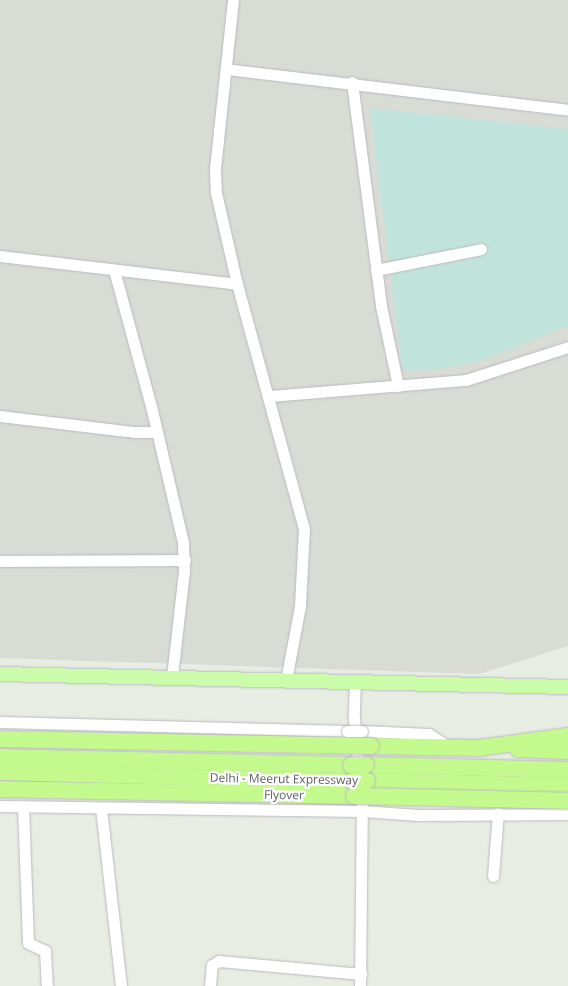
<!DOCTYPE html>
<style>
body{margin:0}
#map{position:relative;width:568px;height:986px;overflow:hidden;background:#e8ede3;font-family:"Open Sans",sans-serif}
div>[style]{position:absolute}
.industrial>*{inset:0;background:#d8dcd5}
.green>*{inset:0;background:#c0e4db}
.roads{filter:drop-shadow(0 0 1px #bbb8bf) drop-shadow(0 0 1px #bbb8bf)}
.minor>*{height:11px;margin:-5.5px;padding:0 5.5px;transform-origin:5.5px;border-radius:5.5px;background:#fff}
.major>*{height:14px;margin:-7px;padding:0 7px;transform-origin:7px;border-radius:7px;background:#cbfca9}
.highway>*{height:16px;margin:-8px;padding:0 8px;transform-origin:8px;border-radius:8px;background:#c4f98e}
.bridges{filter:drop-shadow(0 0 1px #bbb8bf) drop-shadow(0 0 1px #bbb8bf)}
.minor-bridge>*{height:11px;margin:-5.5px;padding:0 5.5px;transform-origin:5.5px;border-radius:5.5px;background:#fff}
.highway-bridge>*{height:16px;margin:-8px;padding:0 8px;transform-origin:8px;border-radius:8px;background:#c4f98e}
span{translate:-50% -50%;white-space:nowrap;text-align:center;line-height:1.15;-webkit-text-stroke:4.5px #fff;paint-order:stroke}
.street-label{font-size:12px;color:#5e5b63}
</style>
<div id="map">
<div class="industrial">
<div style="clip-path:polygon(0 0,568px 0,568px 646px,479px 674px,0 658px)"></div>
</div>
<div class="green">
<div style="clip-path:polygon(370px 108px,568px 129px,568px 326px,480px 361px,435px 370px,402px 369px)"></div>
</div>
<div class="roads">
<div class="minor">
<div style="left:233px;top:0;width:170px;rotate:96.1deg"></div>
<div style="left:215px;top:169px;width:24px;rotate:88deg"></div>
<div style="left:216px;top:193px;width:93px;rotate:77deg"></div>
<div style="left:237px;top:284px;width:254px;rotate:74.7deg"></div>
<div style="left:304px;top:529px;width:77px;rotate:93deg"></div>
<div style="left:300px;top:606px;width:75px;rotate:100.7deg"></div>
<div style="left:226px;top:69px;width:344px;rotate:6.8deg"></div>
<div style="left:352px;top:82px;width:226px;rotate:82.6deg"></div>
<div style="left:381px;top:306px;width:82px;rotate:78deg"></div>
<div style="left:0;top:256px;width:239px;rotate:6.7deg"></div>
<div style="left:114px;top:270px;width:141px;rotate:74.8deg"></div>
<div style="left:151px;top:406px;width:140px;rotate:76.8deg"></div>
<div style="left:183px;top:542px;width:29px;rotate:88deg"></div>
<div style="left:184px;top:571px;width:106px;rotate:96.5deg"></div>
<div style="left:376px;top:270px;width:107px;rotate:-11.3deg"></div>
<div style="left:270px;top:396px;width:197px;rotate:-4.7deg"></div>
<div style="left:466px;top:380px;width:107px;rotate:-17.9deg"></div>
<div style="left:0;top:416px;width:136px;rotate:6.8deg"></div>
<div style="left:135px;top:432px;width:22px"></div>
<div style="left:0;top:561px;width:185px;rotate:-0.3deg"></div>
<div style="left:355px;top:680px;width:38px;rotate:92deg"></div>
<div style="left:354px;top:718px;width:53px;rotate:84.6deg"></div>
<div style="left:0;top:722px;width:347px;rotate:1.5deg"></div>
<div style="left:362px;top:731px;width:67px;rotate:2.6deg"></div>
<div style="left:429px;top:734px;width:24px;rotate:33deg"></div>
<div style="left:0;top:806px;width:362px;rotate:0.8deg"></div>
<div style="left:362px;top:811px;width:56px;rotate:4.1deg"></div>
<div style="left:418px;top:815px;width:150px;rotate:-0.4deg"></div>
<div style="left:23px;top:806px;width:137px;rotate:87.9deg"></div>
<div style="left:28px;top:943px;width:19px;rotate:25deg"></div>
<div style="left:45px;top:951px;width:35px;rotate:87deg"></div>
<div style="left:101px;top:808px;width:179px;rotate:83.6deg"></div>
<div style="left:493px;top:876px;width:63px;rotate:-85.5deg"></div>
<div style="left:210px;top:986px;width:21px;rotate:-85deg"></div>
<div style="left:212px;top:965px;width:8px;rotate:-30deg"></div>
<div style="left:219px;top:961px;width:143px;rotate:5.2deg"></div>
<div style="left:360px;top:986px;width:182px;rotate:-89.4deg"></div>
</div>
<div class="major">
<div style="left:0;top:674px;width:568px;rotate:1.31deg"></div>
</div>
<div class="highway">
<div style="left:371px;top:746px;width:108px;rotate:1.1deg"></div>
<div style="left:479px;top:748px;width:90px;rotate:-7.7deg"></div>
<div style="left:518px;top:749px;width:50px;rotate:2.3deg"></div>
<div style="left:0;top:757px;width:351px;rotate:1.3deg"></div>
<div style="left:366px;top:765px;width:202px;rotate:1.4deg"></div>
<div style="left:0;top:772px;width:352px;rotate:1.5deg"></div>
<div style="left:367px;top:781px;width:201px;rotate:1.4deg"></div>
<div style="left:0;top:789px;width:354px;rotate:1.1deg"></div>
</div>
</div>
<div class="bridges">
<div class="minor-bridge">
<div style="left:347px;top:731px;width:15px"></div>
</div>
<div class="highway-bridge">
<div style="left:0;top:739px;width:371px;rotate:1.1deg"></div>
<div style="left:351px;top:765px;width:15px"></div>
<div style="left:352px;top:781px;width:15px"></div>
<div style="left:354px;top:796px;width:214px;rotate:1.3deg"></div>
</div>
</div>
<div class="street-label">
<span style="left:284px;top:779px;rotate:1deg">Delhi - Meerut Expressway</span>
<span style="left:284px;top:795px;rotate:1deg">Flyover</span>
</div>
</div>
